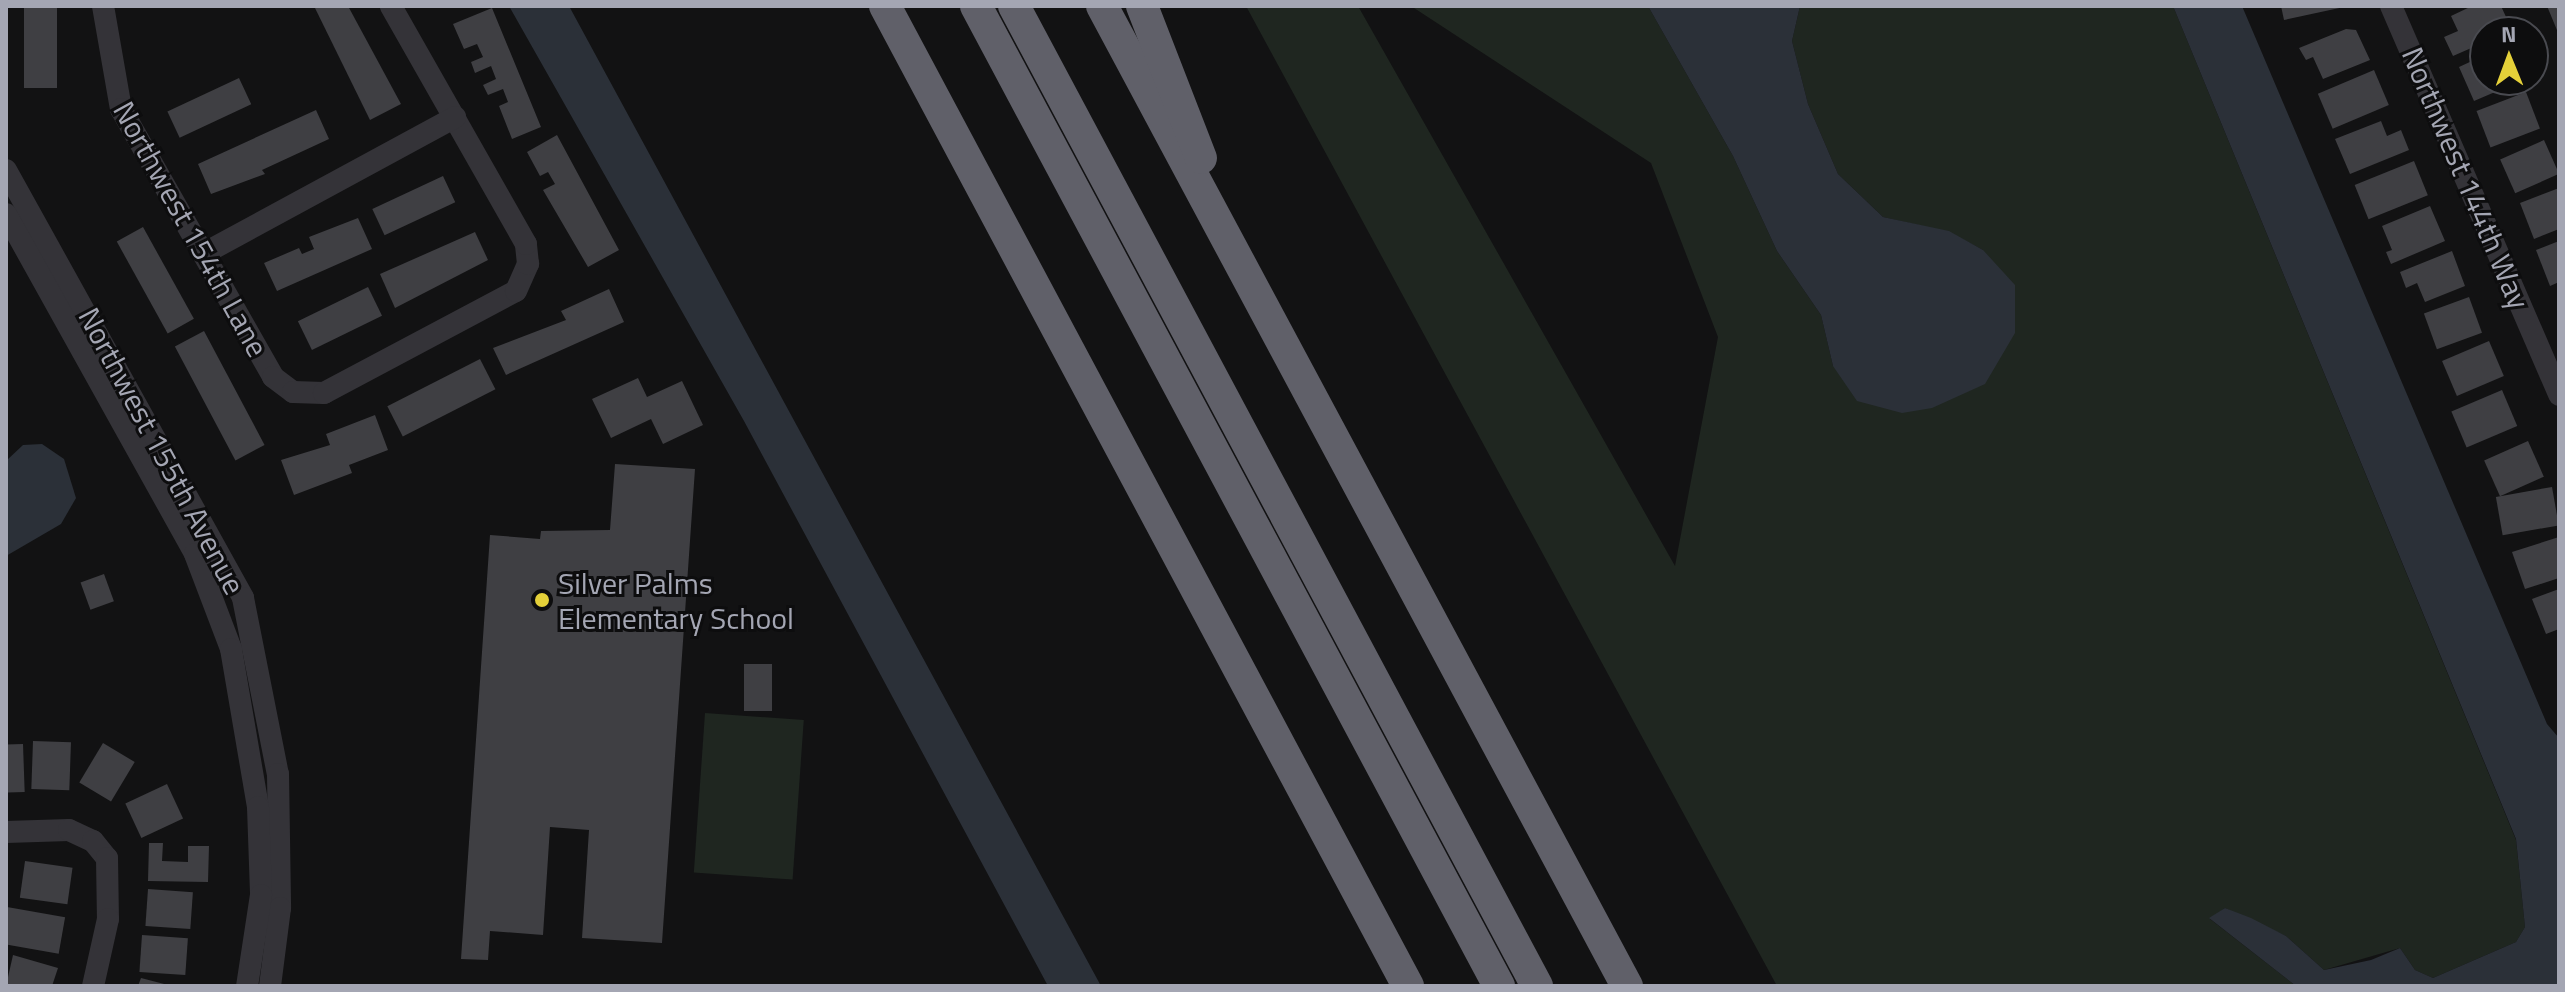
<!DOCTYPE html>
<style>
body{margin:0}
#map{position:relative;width:2565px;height:992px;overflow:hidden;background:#121213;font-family:"Titillium Web",sans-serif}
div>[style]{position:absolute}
.green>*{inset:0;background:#1f2620;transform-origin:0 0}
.water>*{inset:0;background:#2b3038}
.building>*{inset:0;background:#3f3f43;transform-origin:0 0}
.minor>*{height:22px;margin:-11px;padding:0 11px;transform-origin:11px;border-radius:11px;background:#343338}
.highway>*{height:32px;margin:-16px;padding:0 16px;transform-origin:16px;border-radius:16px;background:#606069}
.dots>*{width:22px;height:22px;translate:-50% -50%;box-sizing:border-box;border:4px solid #0d0d0e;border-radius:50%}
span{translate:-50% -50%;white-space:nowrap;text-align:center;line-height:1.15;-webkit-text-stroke:6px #0d0d0e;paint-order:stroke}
.street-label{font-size:30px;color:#a4a6b3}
.poi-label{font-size:30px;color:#a4a6b3}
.left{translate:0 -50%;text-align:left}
.frame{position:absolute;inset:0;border:8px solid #a4a6b3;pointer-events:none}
.north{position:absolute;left:2469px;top:16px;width:80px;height:80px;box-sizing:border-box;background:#0d0d0e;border:2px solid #494a50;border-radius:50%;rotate:359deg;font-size:22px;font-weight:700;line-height:32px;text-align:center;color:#a4a6b3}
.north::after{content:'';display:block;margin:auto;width:28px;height:36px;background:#e4d039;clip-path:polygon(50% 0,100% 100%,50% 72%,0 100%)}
</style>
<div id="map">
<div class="green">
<div style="clip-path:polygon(1246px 6px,1358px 6px,1675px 566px,1718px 337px,1651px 163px,1411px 6px,1648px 6px,1733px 156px,1777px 251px,1821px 315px,1833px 366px,1983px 250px,1949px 232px,1883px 217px,1838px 174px,1808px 104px,1792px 41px,1800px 6px,2173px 6px,2516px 840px,2525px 927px,2516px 942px,2433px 978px,2415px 970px,2400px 948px,2324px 970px,2286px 936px,2225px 908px,2210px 919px,2296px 986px,1777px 986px)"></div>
<div style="left:705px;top:713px;width:99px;height:160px;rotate:4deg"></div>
</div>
<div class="water">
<div style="clip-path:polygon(509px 6px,569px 6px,1101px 986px,1048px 986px,744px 421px)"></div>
<div style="clip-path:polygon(1648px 6px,1800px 6px,1792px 41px,1808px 104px,1838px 174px,1883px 217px,1949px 231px,1983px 250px,2015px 285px,2015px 333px,1985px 384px,1932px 408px,1902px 413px,1857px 401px,1833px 366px,1821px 315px,1777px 251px,1733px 156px)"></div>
<div style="clip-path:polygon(2173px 6px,2242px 6px,2547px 724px,2559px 738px,2559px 986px,2296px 986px,2209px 918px,2225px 908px,2251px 918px,2286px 936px,2324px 970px,2371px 960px,2400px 948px,2415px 970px,2433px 978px,2516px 942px,2525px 927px,2516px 839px)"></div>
<div style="clip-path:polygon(42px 444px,64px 459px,76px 498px,61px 524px,6px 556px,6px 461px,23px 445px)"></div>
</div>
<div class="building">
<div style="left:24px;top:6px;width:33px;height:82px"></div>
<div style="clip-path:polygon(314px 6px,348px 6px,401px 104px,370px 120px)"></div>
<div style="clip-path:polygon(2281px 6px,2344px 6px,2344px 7px,2284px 20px)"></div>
<div style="clip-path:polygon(2472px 6px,2501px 6px,2512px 30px,2485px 32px,2485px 42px,2453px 56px,2444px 37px,2458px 31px,2451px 16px)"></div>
<div style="clip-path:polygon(2547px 6px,2559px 6px,2559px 35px)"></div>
<div style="clip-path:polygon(492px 8px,541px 127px,512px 139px,499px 106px,508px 102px,503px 89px,488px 95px,483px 85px,496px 79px,491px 66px,475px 73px,471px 62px,483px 57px,477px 44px,464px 49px,453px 24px)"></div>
<div style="clip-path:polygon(2346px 29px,2356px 30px,2370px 60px,2323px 79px,2313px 57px,2306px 60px,2299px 48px)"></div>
<div style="clip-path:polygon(2485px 55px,2485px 80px,2523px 80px,2474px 101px,2459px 67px)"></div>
<div style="left:2374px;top:70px;width:38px;height:61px;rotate:67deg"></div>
<div style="left:239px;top:78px;width:29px;height:79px;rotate:65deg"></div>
<div style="left:2526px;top:92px;width:39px;height:53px;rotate:69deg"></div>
<div style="clip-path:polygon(316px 110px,329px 139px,262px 170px,265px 174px,211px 194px,198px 164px)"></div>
<div style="clip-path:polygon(2381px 121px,2387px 136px,2401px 130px,2409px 150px,2350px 174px,2335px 139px)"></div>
<div style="clip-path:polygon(557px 135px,619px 250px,588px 267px,543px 190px,555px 184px,548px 172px,540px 176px,527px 152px)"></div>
<div style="left:2544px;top:140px;width:37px;height:48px;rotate:66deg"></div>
<div style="left:2414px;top:161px;width:37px;height:64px;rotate:68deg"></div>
<div style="left:443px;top:176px;width:29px;height:78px;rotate:65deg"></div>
<div style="clip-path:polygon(2559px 188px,2559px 229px,2534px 239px,2520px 203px)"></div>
<div style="clip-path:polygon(2430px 206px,2445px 241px,2391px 264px,2386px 252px,2392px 250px,2382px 226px)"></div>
<div style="clip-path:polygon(358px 218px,372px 249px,277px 291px,264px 263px,299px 248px,302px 254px,314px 249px,309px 237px)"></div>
<div style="left:143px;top:227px;width:105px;height:30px;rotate:61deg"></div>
<div style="clip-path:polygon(475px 232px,488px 260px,395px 308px,380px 274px)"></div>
<div style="clip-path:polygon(2559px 241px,2559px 282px,2550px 286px,2536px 250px)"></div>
<div style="clip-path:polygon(2452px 251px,2465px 286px,2425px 302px,2417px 283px,2406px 288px,2400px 272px)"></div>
<div style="left:368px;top:287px;width:32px;height:78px;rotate:64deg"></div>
<div style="clip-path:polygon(609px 289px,624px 322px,506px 375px,493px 348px,566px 320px,561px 311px)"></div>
<div style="left:2469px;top:297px;width:38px;height:48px;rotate:70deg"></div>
<div style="left:204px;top:331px;width:129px;height:33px;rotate:62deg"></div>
<div style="left:2489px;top:341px;width:38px;height:51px;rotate:67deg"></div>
<div style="left:480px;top:359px;width:34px;height:104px;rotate:63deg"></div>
<div style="clip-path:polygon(638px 378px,647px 397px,682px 381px,703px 425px,663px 444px,651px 419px,611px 438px,592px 399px)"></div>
<div style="left:2502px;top:390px;width:39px;height:55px;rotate:67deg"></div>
<div style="clip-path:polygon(375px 415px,388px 450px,349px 465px,352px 473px,294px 495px,281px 460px,330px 445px,326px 434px)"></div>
<div style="left:2528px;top:441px;width:39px;height:48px;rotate:66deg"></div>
<div style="clip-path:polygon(615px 464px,695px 469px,662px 943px,582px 938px,589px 830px,550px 827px,543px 935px,490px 931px,488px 960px,461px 959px,490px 535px,540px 539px,541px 531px,610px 530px)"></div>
<div style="left:2552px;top:487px;width:39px;height:57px;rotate:80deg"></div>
<div style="clip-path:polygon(2559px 537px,2559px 578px,2525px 589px,2512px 552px)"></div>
<div style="left:104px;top:574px;width:29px;height:25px;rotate:70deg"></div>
<div style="clip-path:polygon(2559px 589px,2559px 629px,2546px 634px,2532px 599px)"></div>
<div style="left:744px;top:664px;width:28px;height:47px"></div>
<div style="left:33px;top:741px;width:38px;height:48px;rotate:2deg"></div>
<div style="left:103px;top:743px;width:37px;height:46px;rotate:31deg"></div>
<div style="left:23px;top:744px;width:48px;height:17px;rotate:88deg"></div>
<div style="left:167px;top:784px;width:38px;height:46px;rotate:65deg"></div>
<div style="clip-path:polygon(149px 843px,163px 843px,162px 861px,188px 862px,188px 846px,209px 846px,208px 882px,148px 881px)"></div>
<div style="left:25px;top:861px;width:48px;height:37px;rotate:8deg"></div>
<div style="left:148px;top:889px;width:45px;height:37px;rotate:4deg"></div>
<div style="left:7px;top:907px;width:59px;height:37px;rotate:10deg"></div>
<div style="left:142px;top:935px;width:46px;height:37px;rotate:4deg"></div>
<div style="clip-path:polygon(13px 955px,58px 968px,52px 986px,6px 986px)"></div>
<div style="clip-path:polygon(141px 978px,168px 985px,168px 986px,138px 986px)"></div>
</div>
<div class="minor">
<div style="left:103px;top:6px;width:105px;rotate:80.1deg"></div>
<div style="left:121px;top:109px;width:308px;rotate:60.4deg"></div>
<div style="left:273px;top:377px;width:25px;rotate:37deg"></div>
<div style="left:293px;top:392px;width:31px;rotate:2deg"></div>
<div style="left:324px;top:393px;width:217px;rotate:-28deg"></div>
<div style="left:516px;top:291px;width:30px;rotate:-66deg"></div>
<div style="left:528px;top:264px;width:20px;rotate:-96deg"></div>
<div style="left:526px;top:244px;width:274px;rotate:-119.6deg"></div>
<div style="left:2391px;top:6px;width:424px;rotate:66.6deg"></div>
<div style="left:6px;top:170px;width:489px;rotate:61deg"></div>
<div style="left:243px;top:598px;width:179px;rotate:78.8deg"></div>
<div style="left:278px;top:774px;width:134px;rotate:89.1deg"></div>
<div style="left:280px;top:908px;width:79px;rotate:97.3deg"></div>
<div style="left:6px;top:214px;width:389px;rotate:60.9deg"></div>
<div style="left:195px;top:554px;width:102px;rotate:69.2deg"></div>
<div style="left:231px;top:649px;width:160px;rotate:80.3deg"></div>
<div style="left:258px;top:807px;width:88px;rotate:88deg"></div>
<div style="left:261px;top:895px;width:92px;rotate:98.7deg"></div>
<div style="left:203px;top:254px;width:287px;rotate:-28.5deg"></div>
<div style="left:6px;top:832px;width:63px;rotate:-1.8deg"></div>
<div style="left:69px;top:830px;width:26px;rotate:25deg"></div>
<div style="left:93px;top:841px;width:22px;rotate:51deg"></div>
<div style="left:107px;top:858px;width:61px;rotate:89.1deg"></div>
<div style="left:108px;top:919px;width:69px;rotate:102.6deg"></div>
</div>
<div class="highway">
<div style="left:885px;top:6px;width:1111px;rotate:61.91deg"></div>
<div style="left:976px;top:6px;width:1111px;rotate:61.91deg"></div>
<div style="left:1014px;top:6px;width:1111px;rotate:61.91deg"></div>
<div style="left:1102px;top:6px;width:1112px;rotate:61.82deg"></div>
<div style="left:1142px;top:6px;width:163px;rotate:68.8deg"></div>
</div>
<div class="dots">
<div style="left:542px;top:600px;background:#e4d039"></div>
</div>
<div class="street-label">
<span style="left:2466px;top:178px;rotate:67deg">Northwest 144th Way</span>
<span style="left:191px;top:229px;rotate:61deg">Northwest 154th Lane</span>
<span style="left:162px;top:451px;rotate:62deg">Northwest 155th Avenue</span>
</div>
<div class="poi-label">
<span class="left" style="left:558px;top:600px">Silver Palms<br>Elementary School</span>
</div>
<div class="frame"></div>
<div class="north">N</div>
</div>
